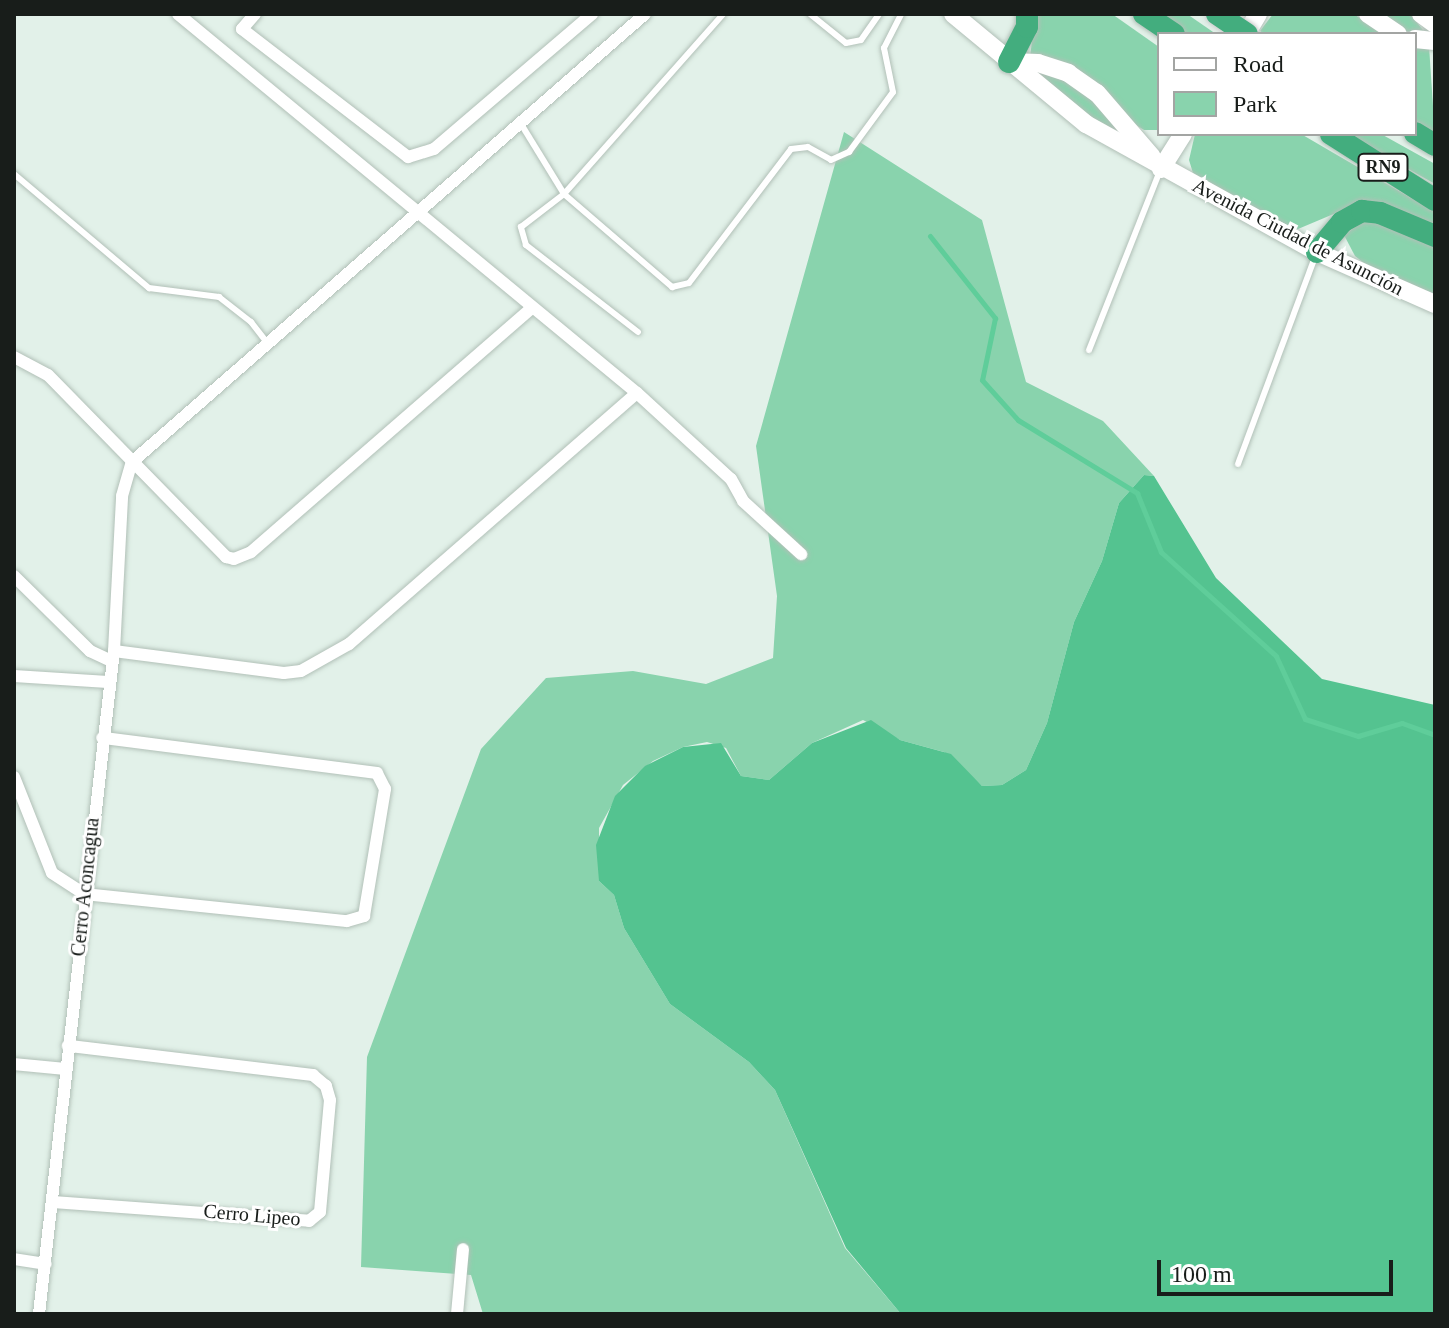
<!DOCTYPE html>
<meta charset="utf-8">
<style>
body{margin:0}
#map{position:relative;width:1449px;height:1328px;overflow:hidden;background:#e2f1e9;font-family:"Times New Roman",serif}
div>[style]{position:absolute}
.green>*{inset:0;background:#89d3ad}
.forest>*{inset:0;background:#54c390}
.stream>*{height:5px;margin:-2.5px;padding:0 2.5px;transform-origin:2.5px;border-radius:2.5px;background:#5fcd9a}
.roads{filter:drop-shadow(0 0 2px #b1c0b7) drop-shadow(0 0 2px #b1c0b7)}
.lane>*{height:6px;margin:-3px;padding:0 3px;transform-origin:3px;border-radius:3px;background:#fff}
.street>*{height:12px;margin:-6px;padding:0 6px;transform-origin:6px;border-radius:6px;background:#fff}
.secondary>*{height:18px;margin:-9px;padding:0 9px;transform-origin:9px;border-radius:9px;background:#fff}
.highway>*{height:22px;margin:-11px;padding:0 11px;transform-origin:11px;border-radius:11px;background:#43ad7e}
.bridges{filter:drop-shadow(0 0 2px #cccdcd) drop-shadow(0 0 2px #cccdcd)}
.highway-bridge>*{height:22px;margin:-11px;padding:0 11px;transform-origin:11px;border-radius:11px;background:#43ad7e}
span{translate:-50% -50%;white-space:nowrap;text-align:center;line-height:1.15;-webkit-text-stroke:6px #fff;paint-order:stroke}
.shield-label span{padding:2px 6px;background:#fff;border:2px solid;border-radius:6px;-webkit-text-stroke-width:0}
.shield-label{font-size:18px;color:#181d1a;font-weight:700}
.street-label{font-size:20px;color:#181d1a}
.frame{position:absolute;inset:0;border:16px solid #181d1a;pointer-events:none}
.legend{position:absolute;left:1157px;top:32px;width:260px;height:104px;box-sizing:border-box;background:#fff;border:2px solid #a3a5a3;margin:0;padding:10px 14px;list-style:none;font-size:24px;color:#181d1a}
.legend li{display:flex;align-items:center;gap:16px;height:40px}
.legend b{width:40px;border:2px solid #a3a5a3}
.scale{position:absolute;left:1157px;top:1260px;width:236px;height:36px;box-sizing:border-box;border:4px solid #181d1a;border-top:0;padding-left:10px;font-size:24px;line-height:28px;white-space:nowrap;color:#181d1a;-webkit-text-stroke:6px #fff;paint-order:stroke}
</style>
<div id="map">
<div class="green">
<div style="clip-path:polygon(1035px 14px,1112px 14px,1159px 47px,1159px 130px,1144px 130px,1030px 58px)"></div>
<div style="clip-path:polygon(1155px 14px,1187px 14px,1216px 34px,1186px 34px)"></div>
<div style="clip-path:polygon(1273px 14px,1354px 14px,1382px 34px,1264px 34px,1260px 31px)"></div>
<div style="clip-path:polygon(1374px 14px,1410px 14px,1427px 35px,1401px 30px)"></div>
<div style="clip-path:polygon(1415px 43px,1429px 46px,1435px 136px,1415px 125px)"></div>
<div style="clip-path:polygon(1033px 70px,1074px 84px,1097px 102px,1128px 146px)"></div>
<div style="clip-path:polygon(844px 132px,982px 220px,1026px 382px,1103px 421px,1154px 476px,1144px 475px,1119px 503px,1102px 561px,1074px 622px,1047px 723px,1026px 770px,1002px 785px,982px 786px,944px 752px,900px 740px,863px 720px,812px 743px,769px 780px,741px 776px,726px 748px,707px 742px,683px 747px,653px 761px,623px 785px,599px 828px,599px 881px,614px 895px,624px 928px,670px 1004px,749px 1062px,775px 1090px,845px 1248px,901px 1314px,483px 1314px,471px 1275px,361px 1267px,367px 1057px,481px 749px,546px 678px,633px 671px,706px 684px,773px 658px,777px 596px,756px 446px)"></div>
<div style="clip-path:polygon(1195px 134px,1301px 134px,1435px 212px,1435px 230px,1355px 205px,1298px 229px,1278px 226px,1193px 173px,1189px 160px)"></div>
<div style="clip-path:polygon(1346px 134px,1381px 134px,1435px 164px,1435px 184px)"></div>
<div style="clip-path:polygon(1364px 221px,1396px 225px,1435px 242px,1435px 294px,1373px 270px,1355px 256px,1344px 235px)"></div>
</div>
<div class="forest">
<div style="clip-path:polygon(1144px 475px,1154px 476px,1216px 578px,1322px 679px,1435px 705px,1435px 1314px,901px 1314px,846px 1248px,775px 1090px,749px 1062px,670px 1004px,624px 928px,614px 895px,599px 881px,596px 845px,615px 796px,645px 766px,683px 747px,721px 743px,741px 776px,769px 780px,812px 743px,871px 720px,900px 740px,951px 754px,982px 786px,1002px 785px,1026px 770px,1047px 723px,1074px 622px,1102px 561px,1119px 503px)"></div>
</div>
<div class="stream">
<div style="left:930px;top:236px;width:105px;rotate:51.6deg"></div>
<div style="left:995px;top:318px;width:63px;rotate:101.8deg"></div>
<div style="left:982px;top:380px;width:54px;rotate:48deg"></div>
<div style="left:1018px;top:420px;width:140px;rotate:31.5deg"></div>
<div style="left:1137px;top:493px;width:64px;rotate:67.9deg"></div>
<div style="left:1161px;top:552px;width:155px;rotate:42.1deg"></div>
<div style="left:1276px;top:656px;width:69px;rotate:65.3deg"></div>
<div style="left:1305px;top:719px;width:56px;rotate:17.8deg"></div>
<div style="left:1358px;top:736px;width:46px;rotate:-16.5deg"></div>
<div style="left:1402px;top:723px;width:35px;rotate:20deg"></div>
</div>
<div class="roads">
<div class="lane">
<div style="left:810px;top:14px;width:46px;rotate:38.9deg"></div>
<div style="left:846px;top:43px;width:15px;rotate:-11deg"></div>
<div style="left:861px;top:40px;width:32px;rotate:-55deg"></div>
<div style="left:521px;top:124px;width:82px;rotate:58.4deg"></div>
<div style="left:564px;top:194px;width:143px;rotate:40.7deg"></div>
<div style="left:672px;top:287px;width:17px;rotate:-13deg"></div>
<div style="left:689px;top:283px;width:168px;rotate:-52.7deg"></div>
<div style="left:791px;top:149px;width:17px;rotate:-7deg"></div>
<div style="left:808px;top:147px;width:26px;rotate:29deg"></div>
<div style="left:831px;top:160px;width:20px;rotate:-24deg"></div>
<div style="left:849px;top:152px;width:74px;rotate:-53.7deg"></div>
<div style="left:893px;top:92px;width:45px;rotate:-101.6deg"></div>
<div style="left:884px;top:48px;width:38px;rotate:-63deg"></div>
<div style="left:14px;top:174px;width:177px;rotate:40.2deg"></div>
<div style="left:149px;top:288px;width:71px;rotate:7.3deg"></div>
<div style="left:219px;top:297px;width:41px;rotate:38deg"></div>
<div style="left:251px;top:322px;width:28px;rotate:52deg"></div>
<div style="left:638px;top:332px;width:142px;rotate:-142.2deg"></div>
<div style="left:526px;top:245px;width:19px;rotate:-106deg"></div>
<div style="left:521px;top:227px;width:54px;rotate:-37.5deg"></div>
<div style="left:564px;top:194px;width:240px;rotate:-48.5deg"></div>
<div style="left:1089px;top:350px;width:193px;rotate:-68.4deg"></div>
<div style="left:1238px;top:464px;width:224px;rotate:-69.6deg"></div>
</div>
<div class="street">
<div style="left:178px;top:14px;width:595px;rotate:39.55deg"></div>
<div style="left:637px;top:393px;width:127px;rotate:42.5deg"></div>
<div style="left:731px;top:479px;width:25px;rotate:61deg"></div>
<div style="left:743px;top:501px;width:79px;rotate:42.4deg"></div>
<div style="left:255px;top:14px;width:20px;rotate:131deg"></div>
<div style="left:242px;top:29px;width:210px;rotate:37.6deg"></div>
<div style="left:408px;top:157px;width:27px;rotate:-17deg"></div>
<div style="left:434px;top:149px;width:208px;rotate:-40.5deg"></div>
<div style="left:14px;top:357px;width:38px;rotate:28deg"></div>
<div style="left:48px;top:375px;width:255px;rotate:45.6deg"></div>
<div style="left:226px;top:557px;width:8px;rotate:14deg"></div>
<div style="left:234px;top:559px;width:18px;rotate:-22deg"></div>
<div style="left:251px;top:552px;width:372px;rotate:-41deg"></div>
<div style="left:14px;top:576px;width:107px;rotate:44.6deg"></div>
<div style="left:90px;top:651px;width:23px;rotate:25deg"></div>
<div style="left:114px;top:651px;width:171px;rotate:7.4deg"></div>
<div style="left:284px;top:673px;width:17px;rotate:-7deg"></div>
<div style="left:301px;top:671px;width:55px;rotate:-29.4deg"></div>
<div style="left:349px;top:644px;width:382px;rotate:-41.1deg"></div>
<div style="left:14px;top:676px;width:94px;rotate:3.7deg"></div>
<div style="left:14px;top:777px;width:103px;rotate:68.4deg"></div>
<div style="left:52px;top:873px;width:38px;rotate:33deg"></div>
<div style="left:84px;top:894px;width:264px;rotate:5.9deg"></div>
<div style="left:347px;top:921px;width:18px;rotate:-16deg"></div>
<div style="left:364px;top:916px;width:129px;rotate:-80.6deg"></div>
<div style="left:385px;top:789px;width:18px;rotate:-117deg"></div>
<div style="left:377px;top:773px;width:277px;rotate:-172.7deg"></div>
<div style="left:14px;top:1064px;width:51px;rotate:5.6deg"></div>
<div style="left:53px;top:1202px;width:257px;rotate:4.2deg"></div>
<div style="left:309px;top:1221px;width:14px;rotate:-39deg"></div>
<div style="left:320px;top:1212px;width:112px;rotate:-84.9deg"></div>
<div style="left:330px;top:1100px;width:15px;rotate:-106deg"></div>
<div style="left:326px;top:1086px;width:17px;rotate:-140deg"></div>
<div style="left:313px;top:1075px;width:247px;rotate:-173.2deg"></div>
<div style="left:14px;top:1259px;width:32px;rotate:9deg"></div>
<div style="left:39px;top:1314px;width:667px;rotate:-83.55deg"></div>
<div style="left:114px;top:651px;width:155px;rotate:-87deg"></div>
<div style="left:122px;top:496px;width:35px;rotate:-74deg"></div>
<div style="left:132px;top:462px;width:681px;rotate:-41.13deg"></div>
<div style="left:457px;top:1314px;width:65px;rotate:-84.7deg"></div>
</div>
<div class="secondary">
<div style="left:953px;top:14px;width:173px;rotate:39.6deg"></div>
<div style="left:1086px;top:124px;width:264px;rotate:29deg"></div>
<div style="left:1317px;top:252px;width:129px;rotate:23.8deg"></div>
<div style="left:1368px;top:14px;width:36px;rotate:34deg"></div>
<div style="left:1421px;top:14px;width:17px;rotate:36deg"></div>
<div style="left:1246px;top:34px;width:23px;rotate:-59deg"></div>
<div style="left:1415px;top:39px;width:20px;rotate:6deg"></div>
<div style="left:1009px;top:62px;width:29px;rotate:2deg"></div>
<div style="left:1038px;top:63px;width:32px;rotate:18deg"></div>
<div style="left:1068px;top:73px;width:35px;rotate:35deg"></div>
<div style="left:1097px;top:93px;width:84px;rotate:49.3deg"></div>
<div style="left:1161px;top:169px;width:41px;rotate:-57.8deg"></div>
</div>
<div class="highway">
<div style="left:1144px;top:14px;width:36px;rotate:34deg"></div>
<div style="left:1009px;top:62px;width:39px;rotate:-63deg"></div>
<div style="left:1027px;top:27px;width:13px;rotate:-90deg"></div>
<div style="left:1415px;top:133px;width:23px;rotate:31deg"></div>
<div style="left:1331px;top:134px;width:123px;rotate:32.4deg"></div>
<div style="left:1317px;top:252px;width:39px;rotate:-50deg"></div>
<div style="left:1342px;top:222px;width:23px;rotate:-29deg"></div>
<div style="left:1362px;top:211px;width:18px;rotate:6deg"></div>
<div style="left:1380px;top:213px;width:60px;rotate:22.7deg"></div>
</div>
</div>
<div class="bridges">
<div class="highway-bridge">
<div style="left:1217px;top:14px;width:36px;rotate:34deg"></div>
</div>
</div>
<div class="shield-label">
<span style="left:1383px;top:167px">RN9</span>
</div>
<div class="street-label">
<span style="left:1298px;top:237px;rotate:27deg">Avenida Ciudad de Asunción</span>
<span style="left:85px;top:887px;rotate:-84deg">Cerro Aconcagua</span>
<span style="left:252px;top:1215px;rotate:5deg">Cerro Lipeo</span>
</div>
<div class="frame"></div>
<ul class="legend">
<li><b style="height:10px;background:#fff"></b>Road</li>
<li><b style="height:22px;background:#89d3ad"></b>Park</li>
</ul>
<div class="scale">100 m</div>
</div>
